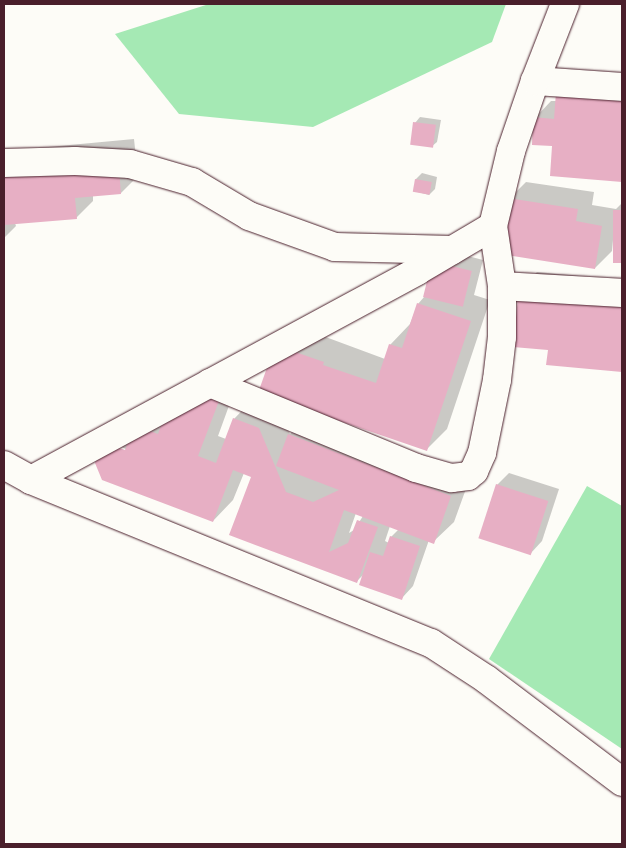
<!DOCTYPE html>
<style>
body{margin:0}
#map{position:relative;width:626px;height:848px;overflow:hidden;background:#fdfcf7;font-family:"Architects Daughter",sans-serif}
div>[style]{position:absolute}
.green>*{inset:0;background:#a5e9b4}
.shadow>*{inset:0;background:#0003}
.building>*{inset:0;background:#e7afc4;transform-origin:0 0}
.roads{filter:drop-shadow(0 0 1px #4a1f2b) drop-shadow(0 0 1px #4a1f2b)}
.minor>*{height:28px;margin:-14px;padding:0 14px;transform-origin:14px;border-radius:14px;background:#fdfcf7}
span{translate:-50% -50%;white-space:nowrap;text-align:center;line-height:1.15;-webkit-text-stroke:4.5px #fdfcf7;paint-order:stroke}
.frame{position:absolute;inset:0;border:5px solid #4a1f2b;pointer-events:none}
</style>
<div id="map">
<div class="green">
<div style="clip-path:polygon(209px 4px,506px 4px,492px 42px,313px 127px,179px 114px,115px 34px)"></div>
<div style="clip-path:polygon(587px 486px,622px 506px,622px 749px,489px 659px)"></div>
</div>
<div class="shadow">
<div style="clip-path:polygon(622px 80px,622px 181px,551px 175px,553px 145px,535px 118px,551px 101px,556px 101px)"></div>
<div style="clip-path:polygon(420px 117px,441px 120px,437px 142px,431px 147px,415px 123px)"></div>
<div style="clip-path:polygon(134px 139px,138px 176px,121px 193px,93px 195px,93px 201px,76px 218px,15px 223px,16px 226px,4px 238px,4px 163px,16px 150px)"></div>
<div style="clip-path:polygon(422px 173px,437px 177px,435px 189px,429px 195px,414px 191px,416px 179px)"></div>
<div style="clip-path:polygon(526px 182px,594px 192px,592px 205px,616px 209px,622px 203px,622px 261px,615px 261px,613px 240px,612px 251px,595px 268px,509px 199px)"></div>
<div style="clip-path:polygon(445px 250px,483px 260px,474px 295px,490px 300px,447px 429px,427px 449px,260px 393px,296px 326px,385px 359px,390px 345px,410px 324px,418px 304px,424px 297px,433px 262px)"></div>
<div style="clip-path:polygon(537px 272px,622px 280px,622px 371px,548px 364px,550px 349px,520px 289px)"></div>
<div style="clip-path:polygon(evenodd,238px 381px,218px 436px,226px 439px,234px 419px,254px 398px,279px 408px,290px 434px,309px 415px,471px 475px,454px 522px,433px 542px,429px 540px,413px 586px,402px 598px,364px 574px,357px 581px,253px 476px,244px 473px,233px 500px,213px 521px,103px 442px,238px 381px,118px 446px,131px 451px,118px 449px,118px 446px,238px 381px,356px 513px,363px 516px,354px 530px,349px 533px,356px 513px,238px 381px,390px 526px,399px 529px,391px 537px,389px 543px,385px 541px,390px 526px)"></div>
<div style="clip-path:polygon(509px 473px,559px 489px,542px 541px,531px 553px,497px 485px)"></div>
</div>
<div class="building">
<div style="clip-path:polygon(556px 92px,622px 97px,622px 182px,550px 176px,552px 146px,532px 145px,533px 117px,554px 119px)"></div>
<div style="left:413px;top:122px;width:23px;height:23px;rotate:7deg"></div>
<div style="clip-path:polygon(118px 156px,121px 194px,75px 198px,77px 219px,4px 225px,4px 166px)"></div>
<div style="left:415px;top:179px;width:17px;height:13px;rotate:10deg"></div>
<div style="clip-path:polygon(508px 198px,578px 209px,576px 221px,602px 226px,595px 269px,500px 254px)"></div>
<div style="left:613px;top:210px;width:9px;height:53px"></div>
<div style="left:432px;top:261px;width:41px;height:37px;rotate:14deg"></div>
<div style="clip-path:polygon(519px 288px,622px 298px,622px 372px,546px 365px,548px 350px,513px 347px)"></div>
<div style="clip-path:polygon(417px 303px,471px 321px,427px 451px,258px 393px,275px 345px,324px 362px,323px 365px,376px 383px,389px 344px,402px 348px)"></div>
<div style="clip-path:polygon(200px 395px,219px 401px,198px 456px,216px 463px,233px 418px,259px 428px,286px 492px,313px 502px,339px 490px,276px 466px,288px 434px,451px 496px,434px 544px,344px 510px,329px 552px,348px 543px,357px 520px,378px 527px,357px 583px,229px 535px,251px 477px,233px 470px,213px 522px,102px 480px,95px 463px,102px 442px,125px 450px,134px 425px,158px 434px,167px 409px)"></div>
<div style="left:496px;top:484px;width:55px;height:57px;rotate:18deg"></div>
<div style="clip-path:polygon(390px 536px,420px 546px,402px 600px,359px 585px,370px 552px,383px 556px)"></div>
</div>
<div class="roads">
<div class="minor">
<div style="left:535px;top:81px;width:87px;rotate:3.9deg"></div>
<div style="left:4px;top:163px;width:71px;rotate:-1.6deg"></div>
<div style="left:75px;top:161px;width:55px;rotate:3.1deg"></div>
<div style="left:130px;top:164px;width:65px;rotate:16.2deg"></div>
<div style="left:192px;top:182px;width:66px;rotate:30.8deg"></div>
<div style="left:249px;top:216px;width:91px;rotate:19.8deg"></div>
<div style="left:335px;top:247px;width:117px;rotate:1.5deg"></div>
<div style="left:502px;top:286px;width:120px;rotate:3.3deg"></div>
<div style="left:210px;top:383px;width:223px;rotate:22.4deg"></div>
<div style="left:416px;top:468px;width:37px;rotate:16deg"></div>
<div style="left:452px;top:478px;width:16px;rotate:-7deg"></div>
<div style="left:468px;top:476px;width:8px;rotate:-40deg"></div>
<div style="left:474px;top:471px;width:20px;rotate:-66deg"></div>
<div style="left:482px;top:453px;width:75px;rotate:-78.4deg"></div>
<div style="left:497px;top:380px;width:43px;rotate:-83.4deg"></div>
<div style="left:502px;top:337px;width:51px;rotate:-90deg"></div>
<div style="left:502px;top:286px;width:61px;rotate:-98.5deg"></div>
<div style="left:4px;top:465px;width:31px;rotate:29deg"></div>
<div style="left:31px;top:480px;width:432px;rotate:22.2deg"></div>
<div style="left:431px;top:643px;width:66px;rotate:33.2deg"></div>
<div style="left:486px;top:679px;width:171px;rotate:37.1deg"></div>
<div style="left:31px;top:480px;width:439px;rotate:-28.4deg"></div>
<div style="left:417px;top:271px;width:88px;rotate:-30.6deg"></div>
<div style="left:493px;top:226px;width:77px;rotate:-76.5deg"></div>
<div style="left:511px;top:151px;width:74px;rotate:-71.1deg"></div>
<div style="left:535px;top:81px;width:83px;rotate:-68.7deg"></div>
</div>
</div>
<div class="frame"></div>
</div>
